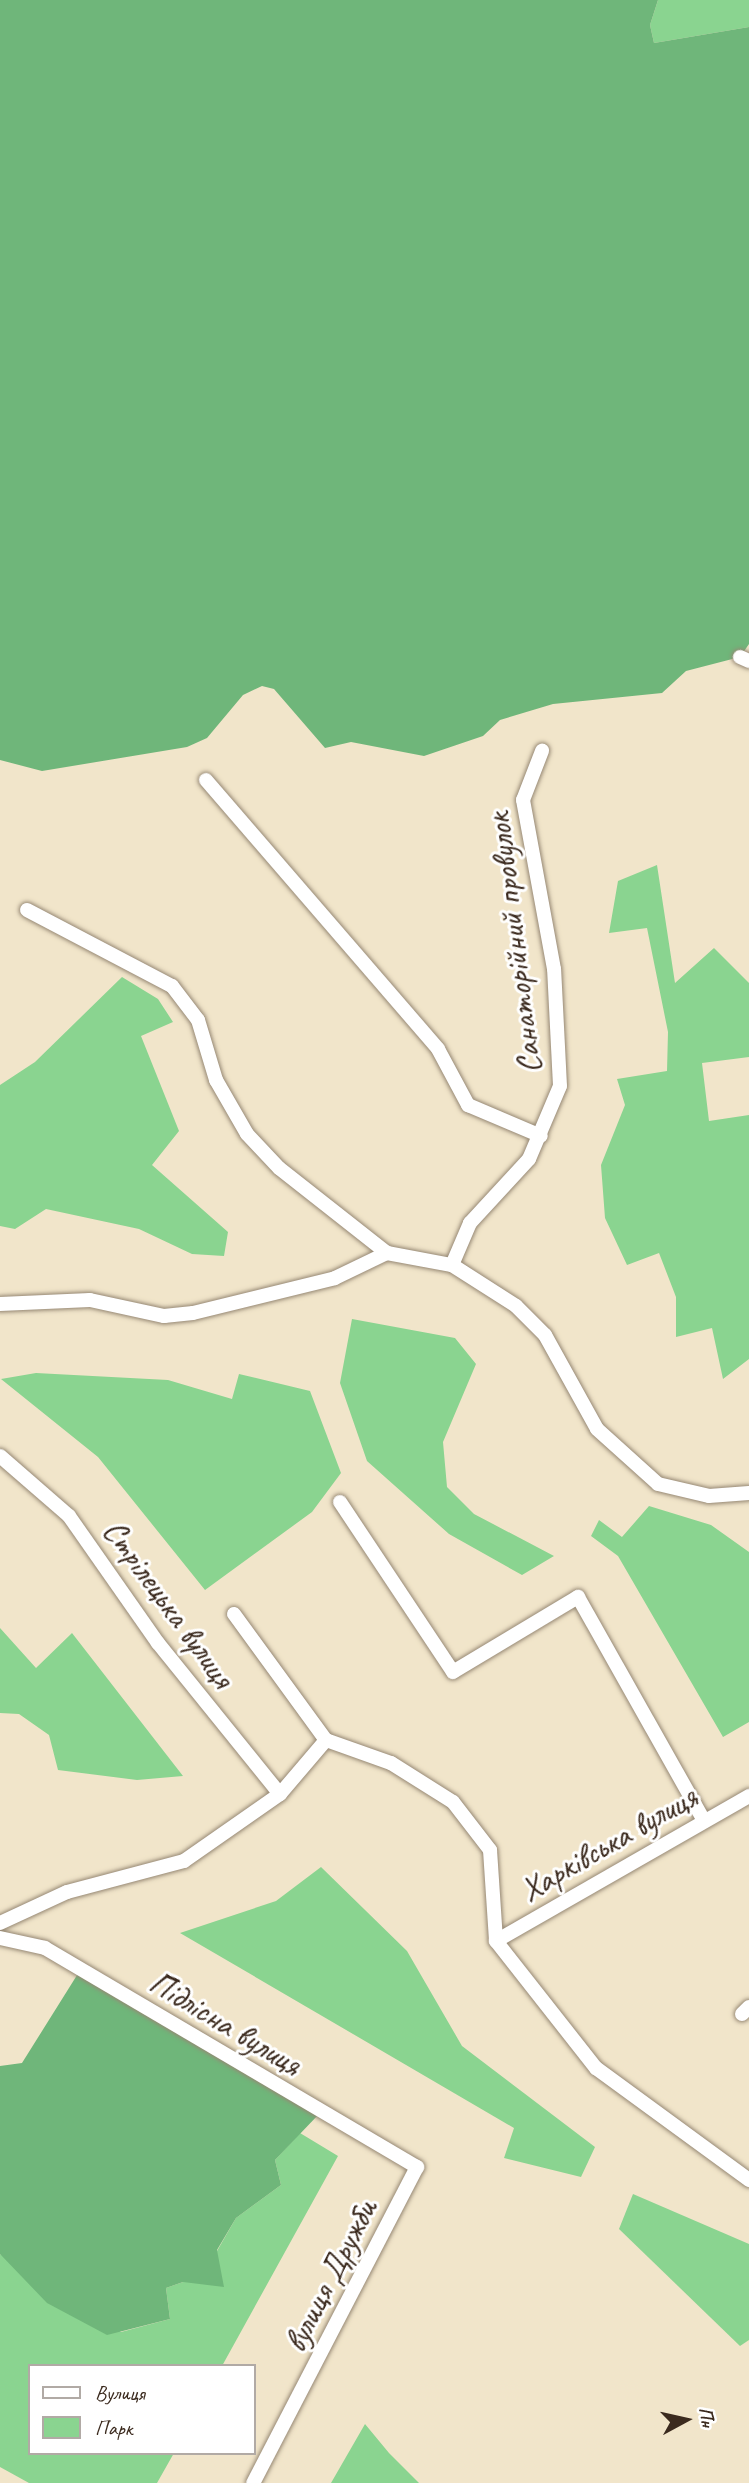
<!DOCTYPE html>
<meta charset="utf-8">
<style>
body{margin:0}
#map{position:relative;width:749px;height:2483px;overflow:hidden;background:#f1e5ca;font-family:Caveat,sans-serif}
div>[style]{position:absolute}
.green>*{inset:0;background:#8ad490}
.forest>*{inset:0;background:#6fb67a}
.roads{filter:drop-shadow(0 0 2px #968874) drop-shadow(0 0 2px #968874)}
.minor>*{height:14px;margin:-7px;padding:0 7px;transform-origin:7px;border-radius:7px;background:#fff}
span{translate:-50% -50%;white-space:nowrap;text-align:center;line-height:1.15;-webkit-text-stroke:6px #fff;paint-order:stroke}
.street-label{font-size:33px;color:#3b2a1e}
.legend{position:absolute;left:28px;top:2364px;width:228px;height:91px;box-sizing:border-box;background:#fff;border:2px solid #b1aaa5;margin:0;padding:9px 12px;list-style:none;font-size:21px;color:#3b2a1e}
.legend li{display:flex;align-items:center;gap:14px;height:35px}
.legend b{width:35px;border:2px solid #b1aaa5}
.north{position:absolute;left:651px;top:2385px;width:70px;height:70px;-webkit-text-stroke:5px #fff;paint-order:stroke;rotate:82deg;font-size:19px;font-weight:700;line-height:28px;text-align:center;color:#3b2a1e}
.north::after{content:'';display:block;margin:auto;width:24px;height:32px;background:#3b2a1e;clip-path:polygon(50% 0,100% 100%,50% 72%,0 100%)}
</style>
<div id="map">
<div class="green">
<div style="clip-path:polygon(658px 0,749px 0,749px 27px,654px 43px,650px 25px)"></div>
<div style="clip-path:polygon(657px 865px,675px 983px,714px 948px,749px 983px,749px 1057px,702px 1063px,709px 1121px,749px 1115px,749px 1359px,723px 1379px,712px 1328px,676px 1337px,676px 1297px,659px 1253px,627px 1265px,605px 1218px,601px 1165px,625px 1105px,617px 1079px,667px 1071px,668px 1032px,647px 928px,609px 933px,618px 881px)"></div>
<div style="clip-path:polygon(122px 977px,158px 999px,173px 1022px,141px 1036px,179px 1131px,152px 1165px,228px 1232px,224px 1256px,192px 1254px,139px 1229px,46px 1209px,15px 1229px,0 1226px,0 1085px,35px 1062px)"></div>
<div style="clip-path:polygon(352px 1319px,455px 1338px,476px 1364px,443px 1442px,447px 1487px,474px 1514px,554px 1556px,522px 1575px,449px 1534px,367px 1461px,340px 1383px)"></div>
<div style="clip-path:polygon(36px 1373px,168px 1380px,232px 1399px,239px 1374px,310px 1391px,341px 1473px,312px 1512px,205px 1590px,98px 1457px,1px 1379px)"></div>
<div style="clip-path:polygon(649px 1506px,711px 1525px,749px 1552px,749px 1722px,723px 1737px,618px 1556px,591px 1536px,599px 1520px,622px 1537px)"></div>
<div style="clip-path:polygon(0 1628px,36px 1668px,72px 1633px,183px 1776px,137px 1780px,58px 1770px,49px 1735px,19px 1714px,0 1713px)"></div>
<div style="clip-path:polygon(321px 1867px,407px 1951px,462px 2046px,595px 2147px,581px 2177px,504px 2158px,514px 2128px,180px 1933px,276px 1901px)"></div>
<div style="clip-path:polygon(300px 2133px,338px 2156px,222px 2366px,30px 2366px,30px 2453px,174px 2453px,157px 2483px,29px 2483px,0 2467px,0 2254px,121px 2332px,170px 2319px,166px 2288px,183px 2282px,217px 2251px,236px 2218px,281px 2185px,275px 2160px)"></div>
<div style="clip-path:polygon(633px 2194px,749px 2244px,749px 2340px,740px 2346px,619px 2229px)"></div>
<div style="clip-path:polygon(365px 2424px,389px 2453px,419px 2483px,331px 2483px)"></div>
</div>
<div class="forest">
<div style="clip-path:polygon(0 0,658px 0,650px 25px,654px 43px,749px 27px,749px 644px,740px 657px,686px 671px,662px 693px,553px 704px,500px 720px,483px 736px,424px 756px,351px 742px,325px 748px,274px 689px,262px 686px,243px 695px,207px 738px,187px 747px,42px 771px,0 760px)"></div>
<div style="clip-path:polygon(79px 1972px,319px 2114px,275px 2160px,281px 2185px,236px 2218px,217px 2250px,224px 2287px,183px 2282px,166px 2288px,170px 2319px,107px 2335px,47px 2303px,0 2254px,0 2066px,22px 2063px)"></div>
</div>
<div class="roads">
<div class="minor">
<div style="left:740px;top:657px;width:10px;rotate:24deg"></div>
<div style="left:206px;top:780px;width:355px;rotate:49.2deg"></div>
<div style="left:438px;top:1049px;width:64px;rotate:61.8deg"></div>
<div style="left:468px;top:1105px;width:79px;rotate:23deg"></div>
<div style="left:27px;top:910px;width:164px;rotate:27.7deg"></div>
<div style="left:172px;top:986px;width:43px;rotate:52.6deg"></div>
<div style="left:198px;top:1020px;width:63px;rotate:73.3deg"></div>
<div style="left:216px;top:1080px;width:62px;rotate:60.1deg"></div>
<div style="left:247px;top:1134px;width:47px;rotate:46.7deg"></div>
<div style="left:279px;top:1168px;width:137px;rotate:38.2deg"></div>
<div style="left:387px;top:1253px;width:66px;rotate:10.5deg"></div>
<div style="left:452px;top:1265px;width:76px;rotate:32.6deg"></div>
<div style="left:516px;top:1306px;width:41px;rotate:45deg"></div>
<div style="left:545px;top:1335px;width:107px;rotate:61deg"></div>
<div style="left:597px;top:1429px;width:82px;rotate:42deg"></div>
<div style="left:658px;top:1484px;width:52px;rotate:13.2deg"></div>
<div style="left:709px;top:1496px;width:40px;rotate:-4.3deg"></div>
<div style="left:452px;top:1265px;width:46px;rotate:-66.8deg"></div>
<div style="left:470px;top:1223px;width:87px;rotate:-47.3deg"></div>
<div style="left:529px;top:1159px;width:79px;rotate:-67deg"></div>
<div style="left:560px;top:1086px;width:117px;rotate:-92.9deg"></div>
<div style="left:554px;top:969px;width:172px;rotate:-100.4deg"></div>
<div style="left:523px;top:800px;width:53px;rotate:-68.8deg"></div>
<div style="left:0;top:1304px;width:90px;rotate:-2.5deg"></div>
<div style="left:90px;top:1300px;width:76px;rotate:12.2deg"></div>
<div style="left:164px;top:1316px;width:29px;rotate:-6deg"></div>
<div style="left:193px;top:1313px;width:146px;rotate:-13.8deg"></div>
<div style="left:335px;top:1278px;width:58px;rotate:-25.7deg"></div>
<div style="left:0;top:1456px;width:91px;rotate:41deg"></div>
<div style="left:69px;top:1516px;width:155px;rotate:55deg"></div>
<div style="left:158px;top:1643px;width:194px;rotate:51.1deg"></div>
<div style="left:340px;top:1502px;width:204px;rotate:56.4deg"></div>
<div style="left:453px;top:1672px;width:146px;rotate:-31deg"></div>
<div style="left:578px;top:1597px;width:257px;rotate:60.6deg"></div>
<div style="left:234px;top:1614px;width:156px;rotate:53.9deg"></div>
<div style="left:326px;top:1740px;width:69px;rotate:19.5deg"></div>
<div style="left:391px;top:1763px;width:73px;rotate:32.2deg"></div>
<div style="left:453px;top:1802px;width:61px;rotate:52.4deg"></div>
<div style="left:490px;top:1850px;width:91px;rotate:86.2deg"></div>
<div style="left:496px;top:1941px;width:162px;rotate:51.8deg"></div>
<div style="left:596px;top:2068px;width:190px;rotate:36.2deg"></div>
<div style="left:0;top:1923px;width:74px;rotate:-24.8deg"></div>
<div style="left:67px;top:1892px;width:121px;rotate:-14.8deg"></div>
<div style="left:184px;top:1861px;width:117px;rotate:-34.9deg"></div>
<div style="left:280px;top:1794px;width:71px;rotate:-49.6deg"></div>
<div style="left:0;top:1938px;width:46px;rotate:12.5deg"></div>
<div style="left:45px;top:1948px;width:432px;rotate:30.5deg"></div>
<div style="left:417px;top:2167px;width:356px;rotate:117.4deg"></div>
<div style="left:496px;top:1941px;width:292px;rotate:-29.8deg"></div>
<div style="left:742px;top:2014px;width:10px;rotate:-45deg"></div>
</div>
</div>
<div class="street-label">
<span style="left:515px;top:943px;rotate:-97deg">Санаторійний провулок</span>
<span style="left:168px;top:1604px;rotate:54deg">Стрілецька вулиця</span>
<span style="left:609px;top:1844px;rotate:-30deg">Харківська вулиця</span>
<span style="left:225px;top:2024px;rotate:31deg">Підлісна вулиця</span>
<span style="left:331px;top:2276px;rotate:-63deg">вулиця Дружби</span>
</div>
<ul class="legend">
<li><b style="height:9px;background:#fff"></b>Вулиця</li>
<li><b style="height:19px;background:#8ad490"></b>Парк</li>
</ul>
<div class="north">Пн</div>
</div>
